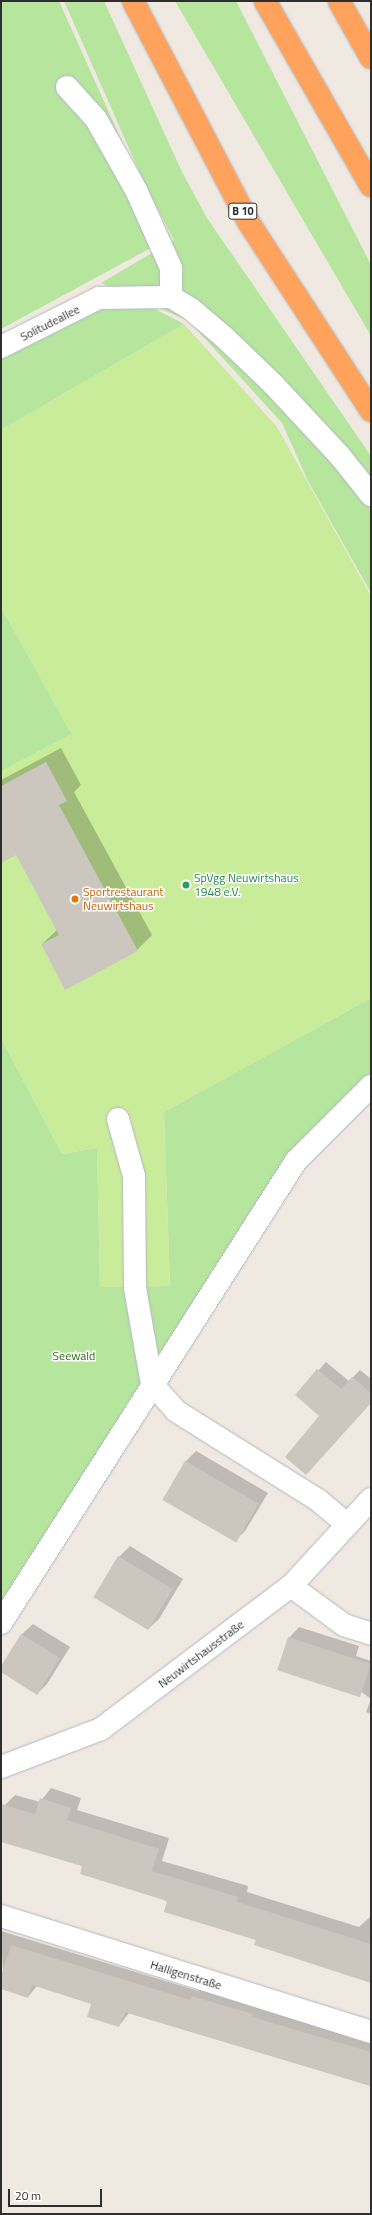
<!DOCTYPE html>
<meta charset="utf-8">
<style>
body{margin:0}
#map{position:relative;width:372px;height:2215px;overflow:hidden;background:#efe9e1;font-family:"Titillium Web",sans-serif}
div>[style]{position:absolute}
.green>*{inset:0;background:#b6e59e}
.pitch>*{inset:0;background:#c9ec9a}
.shadow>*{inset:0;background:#0003}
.building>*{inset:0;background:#cbc7bf;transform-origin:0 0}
.roads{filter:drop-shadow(0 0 1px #b4b7c1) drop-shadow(0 0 1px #b4b7c1)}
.minor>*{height:22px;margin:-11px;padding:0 11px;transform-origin:11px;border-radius:11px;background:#fff}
.highway>*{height:22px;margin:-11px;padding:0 11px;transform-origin:11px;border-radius:11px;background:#ffa35c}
.dots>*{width:11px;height:11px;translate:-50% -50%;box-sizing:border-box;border:2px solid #fff;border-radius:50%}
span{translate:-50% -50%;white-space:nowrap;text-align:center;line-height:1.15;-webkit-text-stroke:3px #fff;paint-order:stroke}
.shield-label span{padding:1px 3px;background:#fff;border:1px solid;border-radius:3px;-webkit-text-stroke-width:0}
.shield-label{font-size:11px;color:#2e2e2e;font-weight:700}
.street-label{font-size:12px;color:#2e2e2e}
.leisure-label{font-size:12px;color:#27864d}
.left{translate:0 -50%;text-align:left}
.food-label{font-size:12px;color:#c56008}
.park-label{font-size:12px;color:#2c6e1b}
.frame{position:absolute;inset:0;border:2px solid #2e2e2e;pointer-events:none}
.scale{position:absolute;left:8px;top:2189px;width:94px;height:18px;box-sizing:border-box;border:2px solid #2e2e2e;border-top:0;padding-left:5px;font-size:12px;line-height:14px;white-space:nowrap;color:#2e2e2e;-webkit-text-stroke:3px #fff;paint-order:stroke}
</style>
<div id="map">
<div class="green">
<div style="clip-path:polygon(1px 1px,59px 1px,142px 186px,171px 237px,1px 329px)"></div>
<div style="clip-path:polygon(64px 1px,104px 1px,182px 172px,207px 218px,371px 456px,371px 593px,308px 481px,282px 423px,189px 321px,101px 283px,174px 240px,146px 187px)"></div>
<div style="clip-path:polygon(175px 1px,236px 1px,371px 265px,371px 336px)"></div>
<div style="clip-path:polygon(130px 304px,157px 310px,184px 324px,1px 430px,1px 358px,100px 306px)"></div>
<div style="clip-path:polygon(1px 607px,72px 734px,1px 771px)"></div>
<div style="clip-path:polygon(371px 998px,371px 1076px,130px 1402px,1px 1602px,1px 1038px,62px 1154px,97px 1148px,100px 1287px,170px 1286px,164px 1112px)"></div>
</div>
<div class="pitch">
<div style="clip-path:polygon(184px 324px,277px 427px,371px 596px,371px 998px,164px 1112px,170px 1286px,100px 1287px,97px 1148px,62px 1154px,1px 1038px,1px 771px,71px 734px,1px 607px,1px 430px)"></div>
</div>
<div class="shadow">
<div style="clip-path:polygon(61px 748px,81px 785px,74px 792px,152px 935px,137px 950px,66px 988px,42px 944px,57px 930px,16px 854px,1px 862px,1px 780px)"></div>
<div style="clip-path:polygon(326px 1362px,349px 1381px,360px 1370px,371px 1379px,371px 1402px,296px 1395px)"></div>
<div style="clip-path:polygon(196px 1451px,268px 1493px,245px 1531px,235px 1541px,163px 1499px,186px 1461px)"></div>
<div style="clip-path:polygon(130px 1546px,183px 1579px,159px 1619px,148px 1629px,95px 1597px,119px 1557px)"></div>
<div style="clip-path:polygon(33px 1624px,70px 1647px,47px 1684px,37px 1694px,1px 1671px,22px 1634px)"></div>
<div style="clip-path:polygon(299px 1627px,359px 1646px,356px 1656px,371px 1661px,371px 1714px,366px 1712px,371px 1699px,289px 1638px)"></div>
<div style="clip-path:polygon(51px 1788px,81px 1798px,77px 1810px,169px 1838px,162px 1861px,248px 1886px,247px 1892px,359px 1927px,371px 1916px,371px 1981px,257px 1939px,83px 1866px,1px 1841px,1px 1817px,5px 1805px,15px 1795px,40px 1802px)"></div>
<div style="clip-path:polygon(evenodd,1px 1931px,198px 1991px,201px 1988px,371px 2042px,371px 2086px,129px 2013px,119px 2026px,92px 2003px,37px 1986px,28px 1997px,1px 1988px,3px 1973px,1px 1931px,125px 2007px,123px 2017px,121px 2017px,125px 2007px)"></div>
</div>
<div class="building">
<div style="clip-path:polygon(46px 762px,67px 801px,59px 805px,138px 951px,65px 990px,41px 944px,59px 935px,16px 855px,1px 863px,1px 786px)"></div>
<div style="clip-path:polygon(317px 1369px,341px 1389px,352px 1377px,371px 1393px,371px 1403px,306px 1475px,285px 1457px,319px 1416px,295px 1395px)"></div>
<div style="left:185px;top:1461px;width:85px;height:45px;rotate:30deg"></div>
<div style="left:118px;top:1556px;width:64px;height:48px;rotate:31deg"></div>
<div style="clip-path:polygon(21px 1634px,60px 1658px,37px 1695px,1px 1672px,1px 1666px)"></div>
<div style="left:288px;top:1637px;width:87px;height:35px;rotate:18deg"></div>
<div style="clip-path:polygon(40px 1798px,71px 1808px,67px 1820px,159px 1849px,152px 1871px,238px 1897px,237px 1902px,371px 1944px,371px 1983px,254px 1945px,256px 1940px,164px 1912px,167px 1901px,80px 1874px,82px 1866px,1px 1842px,1px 1804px,35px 1814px)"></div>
<div style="clip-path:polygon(11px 1945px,190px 2000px,191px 1996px,253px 2014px,252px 2017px,371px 2052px,371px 2086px,124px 2012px,119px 2027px,87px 2017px,91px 2004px,32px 1985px,28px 1998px,1px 1989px,1px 1976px)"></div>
</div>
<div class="roads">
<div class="minor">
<div style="left:67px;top:87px;width:43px;rotate:47.8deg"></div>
<div style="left:96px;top:119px;width:81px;rotate:60.6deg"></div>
<div style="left:136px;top:190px;width:85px;rotate:65.8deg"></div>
<div style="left:171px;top:268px;width:29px;rotate:90deg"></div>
<div style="left:1px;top:347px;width:110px;rotate:-26.6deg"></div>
<div style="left:99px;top:298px;width:72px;rotate:-0.8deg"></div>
<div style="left:171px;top:297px;width:23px;rotate:31deg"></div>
<div style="left:191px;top:309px;width:43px;rotate:40.3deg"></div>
<div style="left:224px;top:337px;width:68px;rotate:43.8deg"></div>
<div style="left:273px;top:384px;width:98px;rotate:47.1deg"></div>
<div style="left:340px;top:456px;width:50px;rotate:51.5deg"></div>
<div style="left:118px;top:1119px;width:59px;rotate:74.3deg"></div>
<div style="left:134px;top:1176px;width:112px;rotate:89.5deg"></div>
<div style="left:135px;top:1288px;width:97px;rotate:80deg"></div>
<div style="left:152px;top:1384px;width:36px;rotate:48deg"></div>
<div style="left:176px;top:1411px;width:168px;rotate:32.1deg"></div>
<div style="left:318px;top:1500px;width:38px;rotate:40deg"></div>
<div style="left:291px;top:1586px;width:66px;rotate:36.3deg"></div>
<div style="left:344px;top:1625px;width:28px;rotate:18deg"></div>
<div style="left:1px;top:1623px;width:548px;rotate:-57.44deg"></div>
<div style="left:296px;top:1161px;width:106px;rotate:-45deg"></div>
<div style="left:1px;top:1767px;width:107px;rotate:-20.8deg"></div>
<div style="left:101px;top:1729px;width:238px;rotate:-37deg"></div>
<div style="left:291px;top:1586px;width:118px;rotate:-47.4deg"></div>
<div style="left:1px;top:1916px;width:388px;rotate:17.4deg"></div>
</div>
<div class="highway">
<div style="left:133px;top:1px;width:250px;rotate:62.4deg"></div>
<div style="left:249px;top:223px;width:224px;rotate:57deg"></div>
<div style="left:265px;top:1px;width:213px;rotate:60.2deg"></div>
<div style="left:339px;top:1px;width:65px;rotate:60.7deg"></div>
</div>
</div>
<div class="dots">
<div style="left:186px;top:885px;background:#2e9e5b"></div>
<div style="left:75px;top:899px;background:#e8710a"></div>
</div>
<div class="shield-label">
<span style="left:243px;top:211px">B 10</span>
</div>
<div class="street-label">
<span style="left:50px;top:323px;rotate:-27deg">Solitudeallee</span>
<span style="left:201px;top:1654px;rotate:-37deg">Neuwirtshausstraße</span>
<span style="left:186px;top:1975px;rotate:17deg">Halligenstraße</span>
</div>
<div class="leisure-label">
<span class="left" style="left:194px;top:885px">SpVgg Neuwirtshaus<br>1948 e.V.</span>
</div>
<div class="food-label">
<span class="left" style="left:83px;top:899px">Sportrestaurant<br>Neuwirtshaus</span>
</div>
<div class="park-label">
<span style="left:74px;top:1356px">Seewald</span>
</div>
<div class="frame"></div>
<div class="scale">20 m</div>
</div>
